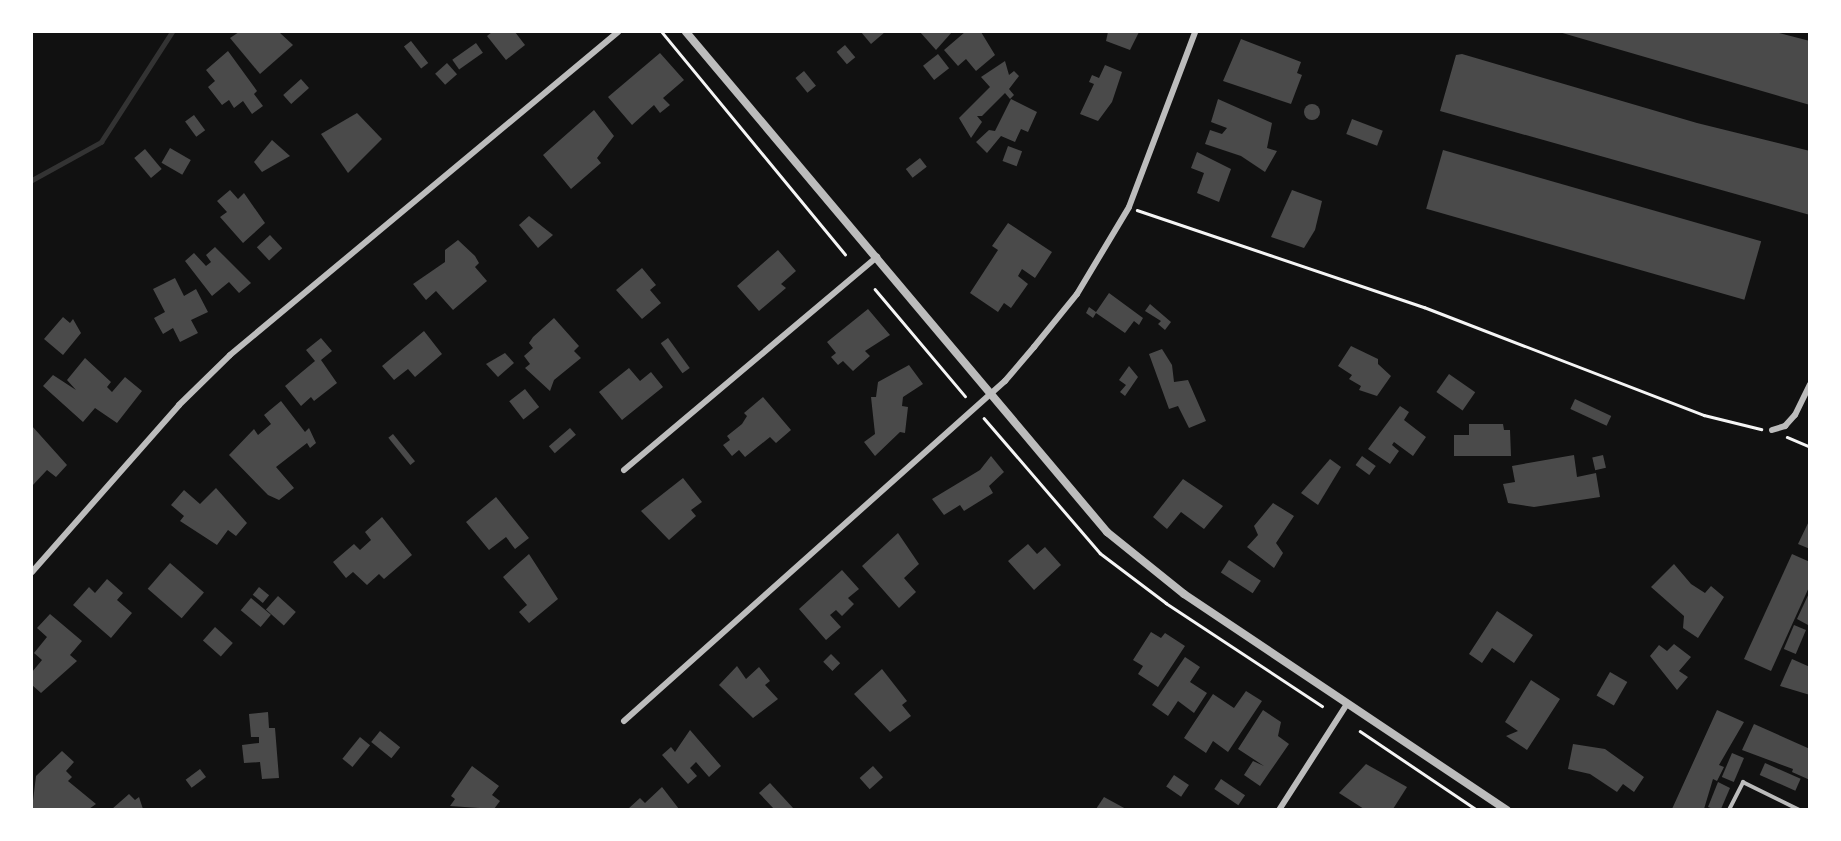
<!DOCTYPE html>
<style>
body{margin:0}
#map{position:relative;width:1841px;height:841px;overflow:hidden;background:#111;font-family:"Noto Sans",sans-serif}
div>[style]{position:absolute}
.stream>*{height:4.5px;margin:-2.25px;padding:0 2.25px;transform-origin:2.25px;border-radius:2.25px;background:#333}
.building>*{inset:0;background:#4a4a4a;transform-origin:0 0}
.round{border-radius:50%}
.path>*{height:2.5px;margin:-1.25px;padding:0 1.25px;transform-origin:1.25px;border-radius:1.25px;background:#f5f5f5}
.service>*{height:3.5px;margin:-1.75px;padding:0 1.75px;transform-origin:1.75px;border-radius:1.75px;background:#bcbcbc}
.minor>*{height:6px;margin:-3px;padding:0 3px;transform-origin:3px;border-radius:3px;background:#bcbcbc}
.tertiary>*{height:8px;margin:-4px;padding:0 4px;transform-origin:4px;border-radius:4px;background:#bcbcbc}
span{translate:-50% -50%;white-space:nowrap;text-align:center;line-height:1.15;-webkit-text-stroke:6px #fff;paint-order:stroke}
.frame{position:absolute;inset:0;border:33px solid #fff;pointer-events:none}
</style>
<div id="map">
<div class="stream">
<div style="left:32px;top:180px;width:79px;rotate:-28.8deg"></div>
<div style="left:101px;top:142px;width:131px;rotate:-57.2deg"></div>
</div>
<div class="building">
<div style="clip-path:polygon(239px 32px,279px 32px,293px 45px,260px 74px,230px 38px)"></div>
<div style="clip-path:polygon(492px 32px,515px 32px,525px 45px,506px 60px,487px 36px)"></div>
<div style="clip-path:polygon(861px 32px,885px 32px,871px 44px)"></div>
<div style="clip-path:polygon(920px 32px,952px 32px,936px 50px)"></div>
<div style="clip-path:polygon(965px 32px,981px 32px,995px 55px,976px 71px,966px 59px,958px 66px,944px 50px)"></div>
<div style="clip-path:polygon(1108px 32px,1139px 32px,1130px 50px,1106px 41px)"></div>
<div style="clip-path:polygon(1559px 32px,1775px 32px,1810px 41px,1810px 105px)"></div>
<div style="clip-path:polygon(1241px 39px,1301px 62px,1297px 73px,1302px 75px,1291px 104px,1223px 81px)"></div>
<div style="left:411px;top:41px;width:28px;height:9px;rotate:52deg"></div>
<div style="left:476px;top:43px;width:12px;height:29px;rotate:55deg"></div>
<div style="left:845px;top:45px;width:16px;height:11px;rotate:50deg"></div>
<div style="clip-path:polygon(228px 51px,257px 91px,254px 94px,263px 106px,252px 114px,243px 101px,234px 108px,229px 100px,222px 105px,208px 87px,215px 81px,206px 70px)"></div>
<div style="clip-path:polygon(660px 53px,684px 80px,663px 98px,670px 105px,660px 113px,654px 105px,632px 125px,608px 97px)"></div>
<div style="left:938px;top:54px;width:18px;height:19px;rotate:52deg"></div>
<div style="clip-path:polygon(1462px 54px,1697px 123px,1810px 151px,1810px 215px,1440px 111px,1456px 55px)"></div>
<div style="clip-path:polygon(1005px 61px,1009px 75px,1014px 71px,1019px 76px,1009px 89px,1014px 95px,1010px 99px,1005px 93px,982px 116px,977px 116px,982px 122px,971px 138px,959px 118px,990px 87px,981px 77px)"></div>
<div style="left:447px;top:63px;width:15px;height:16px;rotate:48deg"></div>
<div style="clip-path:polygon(1105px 65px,1122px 72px,1112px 102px,1098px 121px,1080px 114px,1094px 84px,1089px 82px,1092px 75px,1099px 78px)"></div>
<div style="left:804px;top:71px;width:19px;height:11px;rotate:51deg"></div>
<div style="left:301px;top:79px;width:12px;height:24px;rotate:48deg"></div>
<div style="clip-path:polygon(1011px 99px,1037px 112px,1028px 132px,1021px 129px,1015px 142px,1001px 136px,987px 153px,976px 142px,989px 130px,995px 131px)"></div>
<div style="clip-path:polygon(1218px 99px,1272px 123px,1267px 148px,1277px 151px,1265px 172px,1241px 156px,1205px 144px,1210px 130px,1222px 134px,1227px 128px,1211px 122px)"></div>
<div class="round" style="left:1304px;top:104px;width:16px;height:16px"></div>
<div style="clip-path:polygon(594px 110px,614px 136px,597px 158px,601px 163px,571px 189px,543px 155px)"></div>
<div style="clip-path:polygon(357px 113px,382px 139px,348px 173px,321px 134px)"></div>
<div style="left:194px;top:115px;width:19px;height:11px;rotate:54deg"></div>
<div style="left:1352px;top:119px;width:33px;height:16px;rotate:21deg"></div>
<div style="clip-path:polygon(272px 140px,290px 156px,262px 172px,254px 162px)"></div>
<div style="left:1008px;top:146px;width:15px;height:16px;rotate:20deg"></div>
<div style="left:170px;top:148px;width:24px;height:17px;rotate:30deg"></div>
<div style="left:145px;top:149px;width:26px;height:14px;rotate:50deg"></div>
<div style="left:1443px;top:150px;width:331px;height:61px;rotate:16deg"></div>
<div style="clip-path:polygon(1197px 152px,1231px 169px,1219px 202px,1197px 193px,1204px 173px,1191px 168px)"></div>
<div style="left:920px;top:158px;width:11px;height:18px;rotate:52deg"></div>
<div style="clip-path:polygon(230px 190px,238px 199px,244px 193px,265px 223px,243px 243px,220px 217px,227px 212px,217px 201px)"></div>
<div style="clip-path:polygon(1292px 190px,1322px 201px,1315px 230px,1304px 248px,1271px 237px)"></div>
<div style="clip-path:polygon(529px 216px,553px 235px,538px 248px,519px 225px)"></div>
<div style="clip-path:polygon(1008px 223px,1052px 252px,1035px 278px,1022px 269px,1018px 276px,1028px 284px,1011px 308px,1004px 303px,998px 312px,970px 293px,998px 250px,992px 246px)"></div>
<div style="left:270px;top:235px;width:18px;height:18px;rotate:47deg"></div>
<div style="clip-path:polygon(458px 240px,475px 256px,479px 263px,475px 267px,487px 281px,453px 310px,436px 291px,426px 300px,413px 284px,445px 262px,445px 250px)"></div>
<div style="clip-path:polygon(215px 247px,251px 283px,239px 293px,229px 282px,212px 296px,185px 261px,194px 253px,206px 266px,211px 262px,206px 255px)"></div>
<div style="clip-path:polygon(778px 250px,796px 271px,781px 284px,786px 288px,759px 311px,737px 286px)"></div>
<div style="clip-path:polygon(642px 268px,656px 285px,650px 290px,661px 303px,642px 319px,616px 290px)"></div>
<div style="clip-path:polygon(175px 278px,184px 296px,196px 289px,208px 312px,191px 320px,198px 333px,180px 342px,173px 328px,163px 334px,154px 318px,165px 312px,153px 289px)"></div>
<div style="clip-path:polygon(1109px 293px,1143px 318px,1139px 325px,1134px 321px,1125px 333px,1096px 313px,1093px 318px,1086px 313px,1089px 307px,1096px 312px)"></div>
<div style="clip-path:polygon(1150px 304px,1171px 322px,1165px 330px,1158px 324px,1161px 321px,1145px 311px)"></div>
<div style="clip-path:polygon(868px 309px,890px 335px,865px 351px,870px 356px,853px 371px,843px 361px,838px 365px,831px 357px,836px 353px,827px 342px)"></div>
<div style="clip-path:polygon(63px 317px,70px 323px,73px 319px,81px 333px,63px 355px,44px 339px)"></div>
<div style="clip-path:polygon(554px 318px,579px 346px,574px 351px,581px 358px,554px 380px,550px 391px,525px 368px,530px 364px,524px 356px,533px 348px,529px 343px,533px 337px)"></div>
<div style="clip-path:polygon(424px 331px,442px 354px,415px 377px,408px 369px,394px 380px,382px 366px)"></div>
<div style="clip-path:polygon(321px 338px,332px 351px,321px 360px,337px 383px,314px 401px,311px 397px,301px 406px,285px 386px,315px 361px,306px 350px)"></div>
<div style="left:668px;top:338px;width:37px;height:9px;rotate:54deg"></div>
<div style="clip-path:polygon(1351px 346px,1378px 359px,1378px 364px,1391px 376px,1377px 396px,1359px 390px,1361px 386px,1349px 379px,1352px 375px,1338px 366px)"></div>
<div style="clip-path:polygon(1162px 349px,1172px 365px,1174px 382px,1188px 380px,1206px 421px,1189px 428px,1178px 406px,1169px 409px,1149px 354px)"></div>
<div style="clip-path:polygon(505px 353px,514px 363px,498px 377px,486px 364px)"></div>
<div style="clip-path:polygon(85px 358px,111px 382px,107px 387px,112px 392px,125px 377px,142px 391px,117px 423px,95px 408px,83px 422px,43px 386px,53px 375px,76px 390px,67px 380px)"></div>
<div style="clip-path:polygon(909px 365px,923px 384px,903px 397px,902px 406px,908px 407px,905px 433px,900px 432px,875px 456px,864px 442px,875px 434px,871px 397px,876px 397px,878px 382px)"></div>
<div style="clip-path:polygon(1129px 366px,1138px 377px,1125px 396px,1120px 392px,1126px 385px,1119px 380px)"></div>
<div style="clip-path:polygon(629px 368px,640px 381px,651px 372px,663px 387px,622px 420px,599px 392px)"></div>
<div style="left:1449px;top:374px;width:32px;height:22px;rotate:35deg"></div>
<div style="left:525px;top:389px;width:23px;height:20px;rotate:52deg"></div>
<div style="clip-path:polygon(763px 397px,791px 430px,776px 443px,770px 437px,745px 457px,739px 450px,732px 456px,723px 445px,730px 440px,727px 436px,742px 424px,747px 416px,744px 413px)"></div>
<div style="left:1575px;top:399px;width:40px;height:11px;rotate:25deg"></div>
<div style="clip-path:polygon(281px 401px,305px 432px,309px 428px,316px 443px,310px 448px,307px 443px,276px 467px,294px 488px,279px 500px,268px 495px,229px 455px,254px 429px,258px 435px,271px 424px,264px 415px)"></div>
<div style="clip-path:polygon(1400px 406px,1409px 412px,1404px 420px,1426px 437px,1413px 456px,1394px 442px,1392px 445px,1399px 451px,1390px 464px,1368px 449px)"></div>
<div style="clip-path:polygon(1469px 424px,1503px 424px,1504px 430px,1510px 430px,1511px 456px,1454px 456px,1454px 435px,1469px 435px)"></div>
<div style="clip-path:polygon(32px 426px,67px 465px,56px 477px,47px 470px,32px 486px)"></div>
<div style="left:570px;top:428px;width:9px;height:28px;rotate:49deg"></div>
<div style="left:393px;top:434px;width:35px;height:6px;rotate:51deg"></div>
<div style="clip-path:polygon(1574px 455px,1577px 477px,1596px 473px,1600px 497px,1534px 507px,1508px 503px,1503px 484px,1515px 482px,1512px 466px)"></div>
<div style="left:1603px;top:455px;width:13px;height:11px;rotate:77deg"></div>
<div style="clip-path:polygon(991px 456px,1004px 472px,989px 486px,993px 493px,964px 511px,960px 505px,944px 515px,932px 499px,980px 470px)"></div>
<div style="left:1362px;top:456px;width:17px;height:11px;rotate:36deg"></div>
<div style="clip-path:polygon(1330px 459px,1341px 467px,1318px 505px,1301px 493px)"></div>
<div style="clip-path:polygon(683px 478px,702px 502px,691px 510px,696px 516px,669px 540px,641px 511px)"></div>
<div style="clip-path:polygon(1183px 479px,1223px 506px,1204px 529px,1181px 512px,1167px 529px,1153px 517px)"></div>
<div style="clip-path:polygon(216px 488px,247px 523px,236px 536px,228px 530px,217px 545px,180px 521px,184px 516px,171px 505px,184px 490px,200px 504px)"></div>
<div style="clip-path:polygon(496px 497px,529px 538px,515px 549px,506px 537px,489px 550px,466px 522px)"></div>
<div style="clip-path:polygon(1273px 503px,1294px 516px,1276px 543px,1283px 553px,1274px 568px,1247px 547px,1258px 535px,1254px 526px)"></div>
<div style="clip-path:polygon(382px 517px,412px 555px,384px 579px,379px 574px,367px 585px,353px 572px,346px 578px,333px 562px,354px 544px,360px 550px,371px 540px,365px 532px)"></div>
<div style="clip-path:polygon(1810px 519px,1810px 549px,1798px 544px)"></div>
<div style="clip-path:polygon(898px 533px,919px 564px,904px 578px,916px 592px,899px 608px,862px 566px)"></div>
<div style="clip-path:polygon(1028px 544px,1037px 554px,1045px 547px,1061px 565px,1034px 590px,1008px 561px)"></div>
<div style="clip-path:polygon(529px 554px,558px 599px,529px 623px,519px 612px,527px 605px,503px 577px)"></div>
<div style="clip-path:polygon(1792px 554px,1810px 562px,1810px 585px,1771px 671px,1744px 659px)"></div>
<div style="left:1229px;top:560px;width:38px;height:15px;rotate:33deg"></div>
<div style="left:170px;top:563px;width:45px;height:34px;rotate:41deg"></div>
<div style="clip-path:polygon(1674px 564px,1691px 584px,1705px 593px,1711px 586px,1724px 597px,1698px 638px,1683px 628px,1684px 616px,1651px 587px)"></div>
<div style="clip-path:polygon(842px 570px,859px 589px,848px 598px,854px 604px,842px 616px,836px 610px,830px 615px,841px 627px,826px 640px,799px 609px)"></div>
<div style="clip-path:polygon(107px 579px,123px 593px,117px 600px,132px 613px,111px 638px,73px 605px,89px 587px,95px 593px)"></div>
<div style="left:259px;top:587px;width:13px;height:10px;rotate:39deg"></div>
<div style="clip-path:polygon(1810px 591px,1810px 622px,1808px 625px,1797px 619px)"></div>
<div style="left:278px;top:596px;width:24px;height:18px;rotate:42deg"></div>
<div style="left:251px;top:598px;width:26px;height:16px;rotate:40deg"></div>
<div style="clip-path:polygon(1497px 611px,1533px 635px,1514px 663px,1492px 648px,1482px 663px,1469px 654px)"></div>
<div style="clip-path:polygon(50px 614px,82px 641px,70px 655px,77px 661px,41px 693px,32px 685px,32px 672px,42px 660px,34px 653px,47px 637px,37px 628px)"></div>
<div style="left:1794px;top:625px;width:13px;height:26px;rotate:23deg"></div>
<div style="left:215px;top:627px;width:24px;height:18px;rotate:42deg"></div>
<div style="clip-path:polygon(1151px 632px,1161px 638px,1165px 633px,1185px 646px,1158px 687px,1138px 674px,1143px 666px,1133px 660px)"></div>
<div style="clip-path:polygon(1674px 644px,1691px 657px,1679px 671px,1688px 677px,1677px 690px,1650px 656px,1659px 645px,1667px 651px)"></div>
<div style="left:831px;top:654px;width:13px;height:11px;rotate:45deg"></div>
<div style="clip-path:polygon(1185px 657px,1200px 667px,1190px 682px,1207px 693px,1194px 713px,1178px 701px,1168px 716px,1152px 705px)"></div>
<div style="clip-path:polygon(1792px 659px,1810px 667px,1810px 695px,1780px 686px)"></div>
<div style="clip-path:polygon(737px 666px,746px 679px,759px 667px,770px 681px,765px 685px,778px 699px,753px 718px,719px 685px)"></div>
<div style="clip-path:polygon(882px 669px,907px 701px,902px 705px,911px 716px,890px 732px,854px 694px)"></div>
<div style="left:1610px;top:672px;width:20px;height:27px;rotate:30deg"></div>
<div style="clip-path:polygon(1531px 680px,1560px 699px,1527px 750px,1506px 736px,1518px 731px,1505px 722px)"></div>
<div style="clip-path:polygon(1246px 691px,1262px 701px,1228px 752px,1213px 741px,1206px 753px,1184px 738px,1213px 694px,1234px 708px)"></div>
<div style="clip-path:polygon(1263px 710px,1281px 722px,1278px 736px,1289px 744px,1260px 786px,1244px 775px,1253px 761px,1264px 766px,1238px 749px)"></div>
<div style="clip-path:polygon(1717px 710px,1744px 722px,1719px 765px,1724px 767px,1717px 781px,1713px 779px,1704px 809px,1672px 809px)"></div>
<div style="clip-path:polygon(268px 712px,269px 728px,275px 728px,279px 778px,262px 779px,260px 762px,244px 763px,242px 745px,259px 743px,259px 737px,251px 737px,249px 714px)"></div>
<div style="clip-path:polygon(1754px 724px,1810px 749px,1810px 780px,1792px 772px,1793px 769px,1742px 750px)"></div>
<div style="clip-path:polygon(690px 730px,721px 766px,709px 777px,696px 762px,690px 768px,697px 776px,688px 784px,662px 755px,671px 747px,675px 752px)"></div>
<div style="left:380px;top:731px;width:26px;height:14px;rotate:39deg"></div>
<div style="left:360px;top:737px;width:13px;height:28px;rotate:39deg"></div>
<div style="clip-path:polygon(1573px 744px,1605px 749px,1644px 777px,1634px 792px,1623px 784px,1617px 792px,1590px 774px,1568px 769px)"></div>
<div style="clip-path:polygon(62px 751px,74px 762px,66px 771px,72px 777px,68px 781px,96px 804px,89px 809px,32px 809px,36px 776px)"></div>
<div style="left:1732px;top:753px;width:13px;height:26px;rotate:23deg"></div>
<div style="left:1765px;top:763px;width:39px;height:13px;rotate:24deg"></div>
<div style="clip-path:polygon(1366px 764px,1407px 787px,1393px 809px,1364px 809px,1339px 793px)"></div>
<div style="clip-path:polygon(472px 766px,499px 786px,492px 795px,500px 801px,494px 809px,450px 806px,455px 799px,451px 796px)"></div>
<div style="left:873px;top:766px;width:15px;height:18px;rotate:48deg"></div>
<div style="left:200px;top:769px;width:10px;height:18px;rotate:53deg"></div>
<div style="left:1174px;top:775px;width:18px;height:14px;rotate:34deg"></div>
<div style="left:1221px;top:779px;width:29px;height:12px;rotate:34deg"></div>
<div style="clip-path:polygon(1718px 782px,1730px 788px,1721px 809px,1713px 809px,1708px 807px)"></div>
<div style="clip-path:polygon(770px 783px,794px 809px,774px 809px,759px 793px)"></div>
<div style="clip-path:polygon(662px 787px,679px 809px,628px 809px,640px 798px,645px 803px)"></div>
<div style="clip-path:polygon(129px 794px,135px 800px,139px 797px,143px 809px,112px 809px)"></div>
<div style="clip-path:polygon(1104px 797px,1126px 809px,1096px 809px)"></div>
</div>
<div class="path">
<div style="left:662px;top:32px;width:288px;rotate:50.5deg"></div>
<div style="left:1137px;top:210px;width:303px;rotate:18.7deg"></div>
<div style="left:1424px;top:307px;width:300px;rotate:21.1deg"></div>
<div style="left:1704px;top:415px;width:59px;rotate:13.8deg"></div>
<div style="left:875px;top:289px;width:140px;rotate:49.9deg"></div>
<div style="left:984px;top:418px;width:178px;rotate:49.3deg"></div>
<div style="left:1100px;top:553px;width:83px;rotate:37.1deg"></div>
<div style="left:1166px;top:603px;width:187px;rotate:33.4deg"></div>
<div style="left:1787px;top:437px;width:25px;rotate:23deg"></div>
<div style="left:1360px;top:731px;width:141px;rotate:34deg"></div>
</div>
<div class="service">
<div style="left:1729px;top:810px;width:31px;rotate:-63deg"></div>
<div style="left:1743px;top:782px;width:64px;rotate:26.2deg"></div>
</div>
<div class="minor">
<div style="left:1772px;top:430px;width:14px;rotate:-17deg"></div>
<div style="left:1785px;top:426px;width:15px;rotate:-48deg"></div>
<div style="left:1795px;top:415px;width:34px;rotate:-64deg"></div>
<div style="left:624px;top:470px;width:331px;rotate:-40.1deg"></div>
<div style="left:32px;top:572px;width:222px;rotate:-48.6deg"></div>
<div style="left:179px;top:405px;width:71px;rotate:-44.4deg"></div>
<div style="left:230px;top:355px;width:505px;rotate:-39.78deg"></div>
<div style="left:624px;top:721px;width:511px;rotate:-41.75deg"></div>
<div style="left:1005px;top:381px;width:45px;rotate:-49.5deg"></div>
<div style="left:1034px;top:347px;width:68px;rotate:-50.9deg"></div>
<div style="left:1077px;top:294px;width:101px;rotate:-59.1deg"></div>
<div style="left:1129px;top:207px;width:187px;rotate:-69.3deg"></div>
<div style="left:1279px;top:810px;width:126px;rotate:-57.3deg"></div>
</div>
<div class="tertiary">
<div style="left:686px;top:32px;width:654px;rotate:49.9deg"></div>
<div style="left:1107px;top:532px;width:99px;rotate:38.8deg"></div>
<div style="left:1184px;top:594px;width:389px;rotate:33.8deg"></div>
</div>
<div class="frame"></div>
</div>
